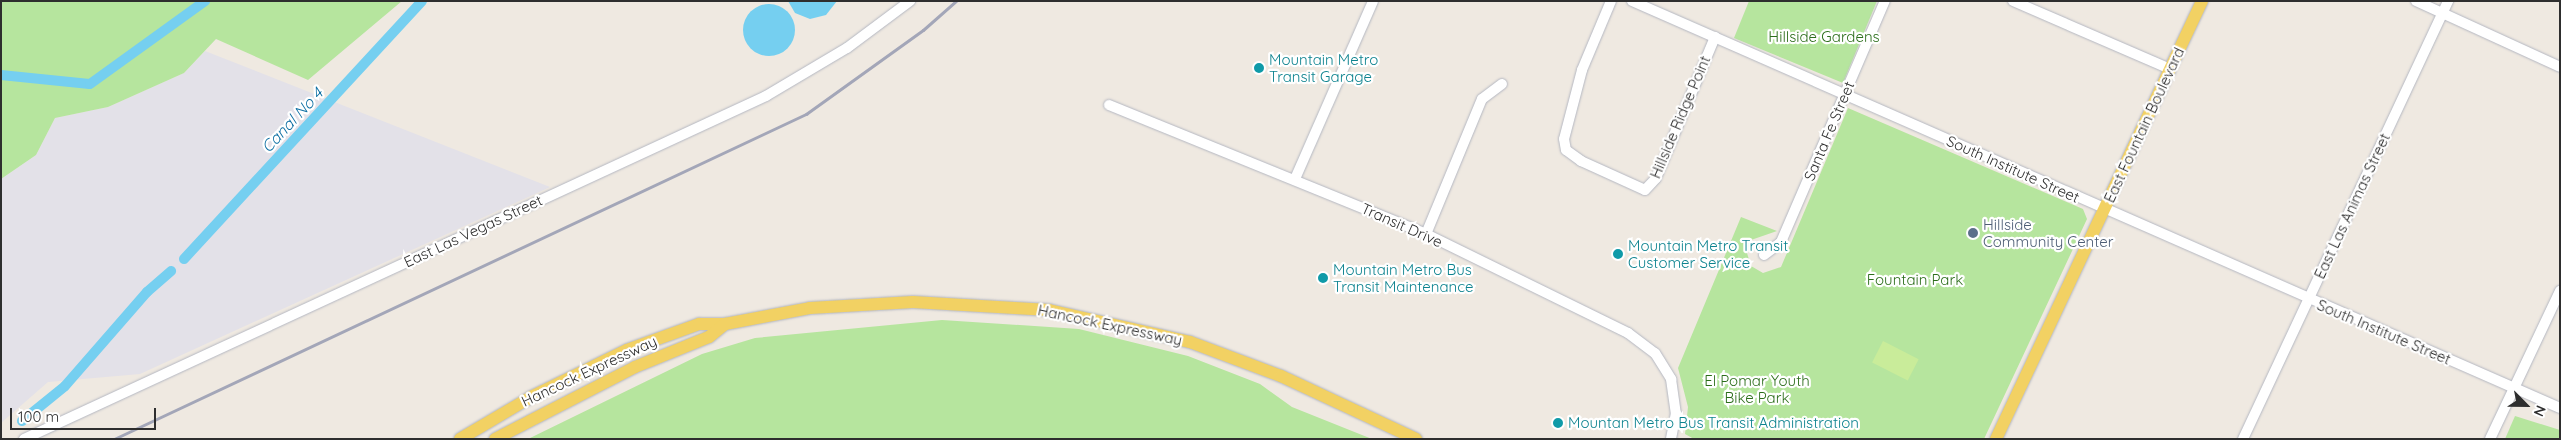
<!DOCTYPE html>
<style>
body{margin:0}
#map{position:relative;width:2561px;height:440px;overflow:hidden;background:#efe9e1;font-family:Quicksand,sans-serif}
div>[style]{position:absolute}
.industrial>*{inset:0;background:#e3e1e8}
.green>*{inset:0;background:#b6e59e}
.pitch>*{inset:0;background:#c9ec9a;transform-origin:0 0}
.water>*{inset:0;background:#75cff0}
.round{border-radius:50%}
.canal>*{height:10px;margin:-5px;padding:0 5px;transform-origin:5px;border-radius:5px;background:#75cff0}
.roads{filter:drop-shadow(0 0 1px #b4b7c1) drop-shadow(0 0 1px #b4b7c1)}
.minor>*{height:10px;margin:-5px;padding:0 5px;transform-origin:5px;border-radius:5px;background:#fff}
.major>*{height:12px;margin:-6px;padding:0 6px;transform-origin:6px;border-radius:6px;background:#f2d163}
.rail>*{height:3px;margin:-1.5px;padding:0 1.5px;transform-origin:1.5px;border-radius:1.5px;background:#a3a6b8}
.dots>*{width:14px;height:14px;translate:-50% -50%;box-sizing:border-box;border:2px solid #fff;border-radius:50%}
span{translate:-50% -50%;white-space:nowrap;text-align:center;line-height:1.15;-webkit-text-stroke:4.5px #fff;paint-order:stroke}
.park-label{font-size:15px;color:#2c6e1b}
.culture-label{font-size:15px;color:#0d838f}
.left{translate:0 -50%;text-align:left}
.street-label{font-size:15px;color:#2e2e2e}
.service-label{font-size:15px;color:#4e5e75}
.water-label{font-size:16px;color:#0d6fa3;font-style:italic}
.frame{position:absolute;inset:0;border:2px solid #2e2e2e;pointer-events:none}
.north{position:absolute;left:2501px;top:380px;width:50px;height:50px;-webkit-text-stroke:4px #fff;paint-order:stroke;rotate:113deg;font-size:14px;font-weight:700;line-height:20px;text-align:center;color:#2e2e2e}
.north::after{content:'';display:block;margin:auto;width:18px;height:22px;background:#2e2e2e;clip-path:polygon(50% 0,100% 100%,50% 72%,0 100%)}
.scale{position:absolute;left:10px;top:408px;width:146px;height:22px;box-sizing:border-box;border:2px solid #2e2e2e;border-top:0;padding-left:6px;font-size:15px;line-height:18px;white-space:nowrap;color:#2e2e2e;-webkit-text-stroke:4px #fff;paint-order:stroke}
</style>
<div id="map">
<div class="industrial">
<div style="clip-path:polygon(205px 51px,550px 187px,140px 374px,48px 382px,1px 423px,1px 179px,36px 155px,55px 118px,108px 107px,184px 73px)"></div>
</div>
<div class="green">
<div style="clip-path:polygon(1px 1px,402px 1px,308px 80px,216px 39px,184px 73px,108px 107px,55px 118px,36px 155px,1px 179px)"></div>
<div style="clip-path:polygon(1749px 1px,1877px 1px,1843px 83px,1734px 38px)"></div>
<div style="clip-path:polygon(1848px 108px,2083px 209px,2087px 219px,1984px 439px,1694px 439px,1685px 434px,1688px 407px,1678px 368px,1741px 217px,1777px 231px,1751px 240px,1747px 253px,1751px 266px,1763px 273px,1781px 267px)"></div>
<div style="clip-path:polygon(942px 320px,1079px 329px,1188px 356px,1260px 384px,1292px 407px,1372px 439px,528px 439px,702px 354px,755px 338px)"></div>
<div style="clip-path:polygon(2515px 416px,2560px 430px,2560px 439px,2505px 439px)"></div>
</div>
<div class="pitch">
<div style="left:1883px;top:341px;width:40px;height:24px;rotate:27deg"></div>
</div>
<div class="water">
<div style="clip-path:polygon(788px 1px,837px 1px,826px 15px,810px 19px,795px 13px)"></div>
<div class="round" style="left:743px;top:4px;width:52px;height:52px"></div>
</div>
<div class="canal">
<div style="left:1px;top:75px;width:89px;rotate:5.8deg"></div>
<div style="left:90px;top:84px;width:142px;rotate:-35.8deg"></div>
<div style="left:184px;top:259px;width:351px;rotate:-47.3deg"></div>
<div style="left:22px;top:421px;width:55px;rotate:-39.1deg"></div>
<div style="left:65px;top:386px;width:125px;rotate:-48.9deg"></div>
<div style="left:147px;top:292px;width:32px;rotate:-41deg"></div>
</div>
<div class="roads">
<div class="minor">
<div style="left:1611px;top:1px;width:75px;rotate:112.8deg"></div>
<div style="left:1582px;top:70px;width:71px;rotate:104.6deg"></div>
<div style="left:1564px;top:139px;width:11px;rotate:80deg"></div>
<div style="left:1566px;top:150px;width:19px;rotate:36deg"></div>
<div style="left:1581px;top:161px;width:70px;rotate:24.4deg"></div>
<div style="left:1645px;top:190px;width:16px;rotate:-47deg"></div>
<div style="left:1656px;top:178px;width:153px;rotate:-67.3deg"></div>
<div style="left:1632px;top:1px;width:1013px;rotate:23.68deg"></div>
<div style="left:2013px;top:1px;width:171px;rotate:23.4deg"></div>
<div style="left:2416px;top:1px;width:158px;rotate:24.6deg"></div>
<div style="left:1109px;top:105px;width:342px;rotate:22.1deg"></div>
<div style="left:1426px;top:234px;width:225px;rotate:26.1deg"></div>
<div style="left:1628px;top:333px;width:34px;rotate:37deg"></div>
<div style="left:1655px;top:353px;width:31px;rotate:58deg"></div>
<div style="left:1671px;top:379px;width:34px;rotate:82deg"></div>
<div style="left:1676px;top:413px;width:26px;rotate:101deg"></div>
<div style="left:1295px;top:179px;width:194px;rotate:-66.3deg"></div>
<div style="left:1426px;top:234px;width:146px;rotate:-67.5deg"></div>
<div style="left:1482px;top:99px;width:25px;rotate:-37deg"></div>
<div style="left:1764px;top:255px;width:21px;rotate:-37deg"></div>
<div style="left:1781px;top:242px;width:262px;rotate:-66.7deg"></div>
<div style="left:24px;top:439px;width:817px;rotate:-24.81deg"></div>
<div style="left:766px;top:96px;width:94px;rotate:-30.7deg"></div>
<div style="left:847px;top:48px;width:79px;rotate:-36.7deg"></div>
<div style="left:2243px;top:439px;width:484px;rotate:-64.9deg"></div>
<div style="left:2490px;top:439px;width:164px;rotate:-64.7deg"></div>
</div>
<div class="major">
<div style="left:460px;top:439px;width:82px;rotate:-30.6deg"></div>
<div style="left:531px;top:397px;width:107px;rotate:-26.1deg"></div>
<div style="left:627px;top:350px;width:77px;rotate:-19.9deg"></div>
<div style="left:699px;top:324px;width:26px"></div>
<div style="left:725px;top:324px;width:86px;rotate:-10.7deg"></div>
<div style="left:810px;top:308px;width:103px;rotate:-3.3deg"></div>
<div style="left:913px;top:302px;width:136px;rotate:3.4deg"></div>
<div style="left:1049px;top:310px;width:145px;rotate:12.8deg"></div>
<div style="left:1190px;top:342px;width:97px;rotate:20.5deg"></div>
<div style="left:1281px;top:376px;width:149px;rotate:25deg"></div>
<div style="left:495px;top:439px;width:157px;rotate:-27.2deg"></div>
<div style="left:635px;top:367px;width:80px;rotate:-22.1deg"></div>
<div style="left:709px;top:337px;width:21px;rotate:-39deg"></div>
<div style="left:1996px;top:439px;width:484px;rotate:-64.8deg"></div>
</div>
</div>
<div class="rail">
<div style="left:114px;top:439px;width:765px;rotate:-25.16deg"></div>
<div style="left:806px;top:114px;width:144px;rotate:-35.7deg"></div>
<div style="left:923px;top:30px;width:44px;rotate:-41.3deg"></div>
</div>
<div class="dots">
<div style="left:1259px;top:68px;background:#0f9aa8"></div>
<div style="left:1973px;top:233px;background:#5c6f8a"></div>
<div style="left:1618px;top:254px;background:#0f9aa8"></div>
<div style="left:1323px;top:278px;background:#0f9aa8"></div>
<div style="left:1558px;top:423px;background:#0f9aa8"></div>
</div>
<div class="park-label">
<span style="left:1824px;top:37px">Hillside Gardens</span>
<span style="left:1915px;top:280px">Fountain Park</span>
<span style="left:1757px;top:389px">El Pomar Youth<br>Bike Park</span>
</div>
<div class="culture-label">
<span class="left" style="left:1269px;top:68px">Mountain Metro<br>Transit Garage</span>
<span class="left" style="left:1628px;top:254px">Mountain Metro Transit<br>Customer Service</span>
<span class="left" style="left:1333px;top:278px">Mountain Metro Bus<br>Transit Maintenance</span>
<span class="left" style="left:1568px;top:423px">Mountan Metro Bus Transit Administration</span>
</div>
<div class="street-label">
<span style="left:1680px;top:117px;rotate:-67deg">Hillside Ridge Point</span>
<span style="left:2144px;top:125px;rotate:-65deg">East Fountain Boulevard</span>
<span style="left:1829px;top:131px;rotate:-67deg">Santa Fe Street</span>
<span style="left:2013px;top:169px;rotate:24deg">South Institute Street</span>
<span style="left:2352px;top:206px;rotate:-65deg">East Las Animas Street</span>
<span style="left:1402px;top:225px;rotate:24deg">Transit Drive</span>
<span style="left:473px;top:231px;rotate:-25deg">East Las Vegas Street</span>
<span style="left:1110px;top:325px;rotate:12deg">Hancock Expressway</span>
<span style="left:2384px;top:332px;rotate:23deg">South Institute Street</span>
<span style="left:589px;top:371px;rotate:-25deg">Hancock Expressway</span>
</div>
<div class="service-label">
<span class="left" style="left:1983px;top:233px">Hillside<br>Community Center</span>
</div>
<div class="water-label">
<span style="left:292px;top:120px;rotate:-47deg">Canal No 4</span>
</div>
<div class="frame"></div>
<div class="north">N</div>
<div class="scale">100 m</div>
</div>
